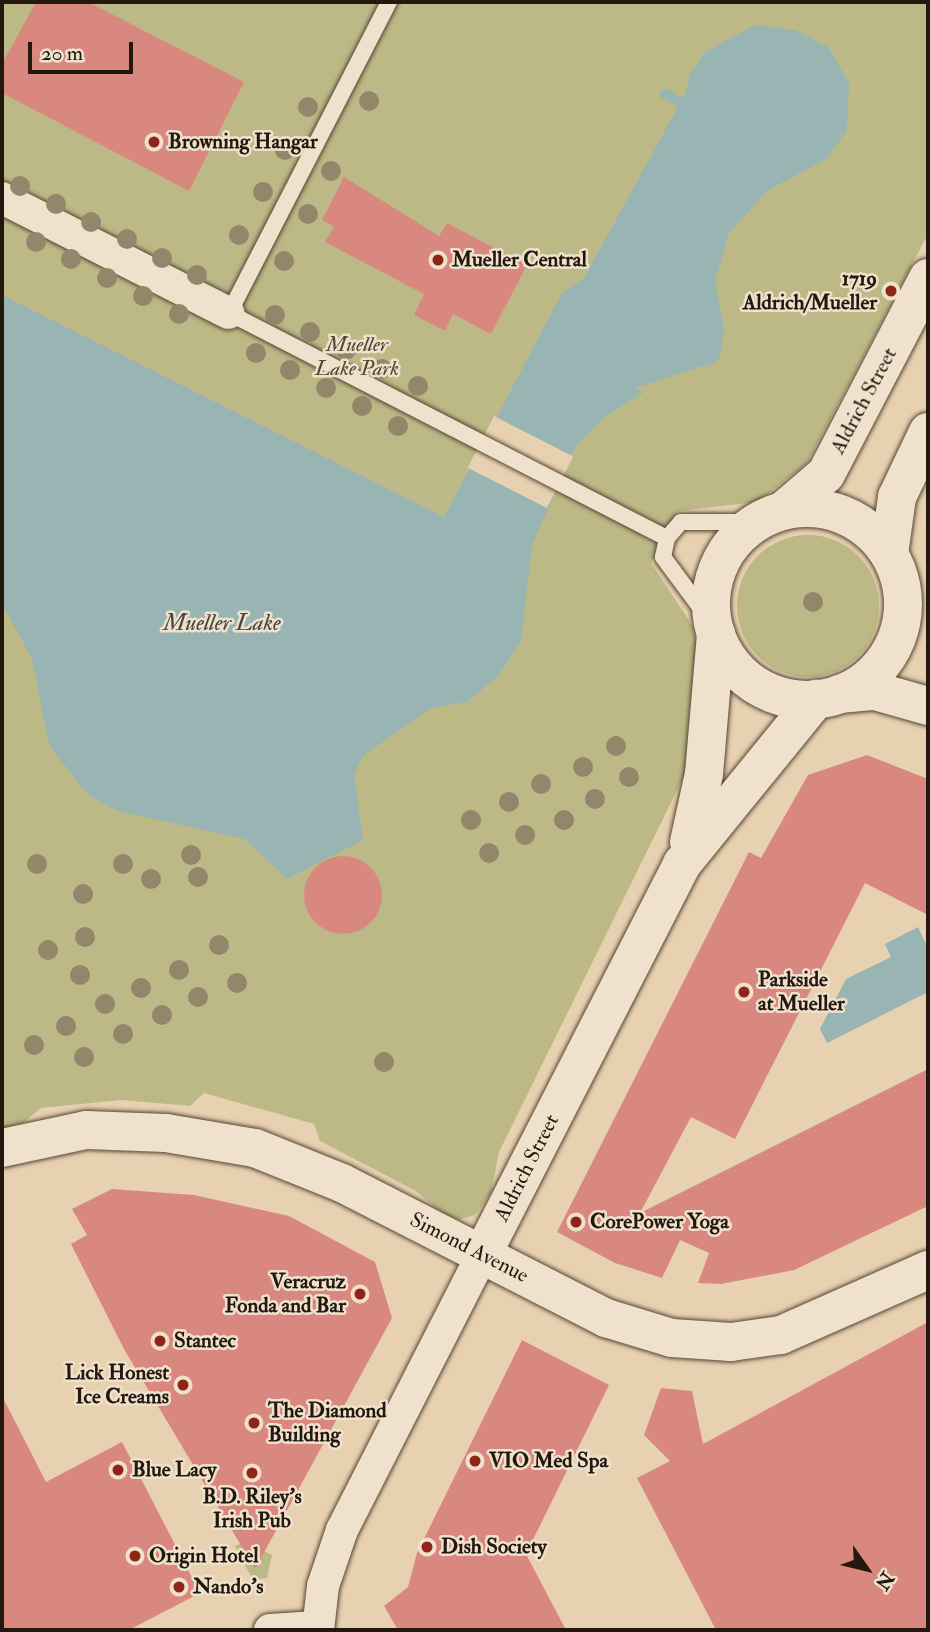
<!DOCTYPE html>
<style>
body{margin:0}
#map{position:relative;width:930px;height:1632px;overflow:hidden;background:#e8d1b0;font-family:"IM FELL Double Pica",serif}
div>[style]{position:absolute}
.green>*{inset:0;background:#bdb986}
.round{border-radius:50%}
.water>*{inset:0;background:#99b5b3}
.pier>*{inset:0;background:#e8d1b0;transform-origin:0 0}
.stream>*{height:10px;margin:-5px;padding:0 5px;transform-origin:5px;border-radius:5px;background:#99b5b3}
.building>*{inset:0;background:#d98880}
.roads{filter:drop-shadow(0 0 2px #544636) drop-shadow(0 0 2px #544636)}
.lane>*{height:16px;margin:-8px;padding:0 8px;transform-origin:8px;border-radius:8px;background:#f0e1cc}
.street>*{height:32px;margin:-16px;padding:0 16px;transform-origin:16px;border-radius:16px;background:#f0e1cc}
.secondary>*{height:38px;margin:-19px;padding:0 19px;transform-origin:19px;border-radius:19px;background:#f0e1cc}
.secondary>.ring{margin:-19px;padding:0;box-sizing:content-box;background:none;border:38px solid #f0e1cc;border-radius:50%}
.trees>*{width:20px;height:20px;margin:-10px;border-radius:50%;background:#94866b}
.dots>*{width:19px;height:19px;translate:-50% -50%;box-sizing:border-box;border:4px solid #f0e1cc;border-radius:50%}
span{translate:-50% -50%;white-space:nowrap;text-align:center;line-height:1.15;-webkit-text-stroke:5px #f0e1cc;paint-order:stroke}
.poi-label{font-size:21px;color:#22180e;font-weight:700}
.left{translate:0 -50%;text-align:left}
.right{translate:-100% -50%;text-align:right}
.park-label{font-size:21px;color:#504832;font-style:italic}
.street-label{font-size:21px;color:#22180e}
.water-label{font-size:23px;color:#464740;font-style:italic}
.frame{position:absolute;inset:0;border:4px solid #22180e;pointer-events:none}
.north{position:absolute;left:832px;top:1534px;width:70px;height:70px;-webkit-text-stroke:5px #f0e1cc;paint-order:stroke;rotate:124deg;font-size:19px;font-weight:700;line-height:28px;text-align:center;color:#22180e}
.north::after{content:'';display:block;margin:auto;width:24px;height:32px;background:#22180e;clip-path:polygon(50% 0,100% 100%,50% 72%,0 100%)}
.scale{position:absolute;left:28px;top:42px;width:105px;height:32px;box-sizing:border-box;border:4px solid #22180e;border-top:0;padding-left:9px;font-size:21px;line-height:24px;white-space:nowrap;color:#22180e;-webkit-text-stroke:5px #f0e1cc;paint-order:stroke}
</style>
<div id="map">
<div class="green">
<div style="clip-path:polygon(2px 2px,928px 2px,928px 234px,807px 463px,757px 502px,678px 511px,651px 563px,692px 625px,698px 652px,689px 766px,499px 1152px,491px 1193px,475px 1215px,457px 1220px,440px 1212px,416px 1191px,320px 1141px,314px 1124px,204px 1093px,190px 1106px,121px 1100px,41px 1108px,23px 1123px,2px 1129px)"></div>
<div class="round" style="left:737px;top:535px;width:142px;height:142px"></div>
<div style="clip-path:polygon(245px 1542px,272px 1555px,267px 1578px,253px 1580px,235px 1546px)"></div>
</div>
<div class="water">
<div style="clip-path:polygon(755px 25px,795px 30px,828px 47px,849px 83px,847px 130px,827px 159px,768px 190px,729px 233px,715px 281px,724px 329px,720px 357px,707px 369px,708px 364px,635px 388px,643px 393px,604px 417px,575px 448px,532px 545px,521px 642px,497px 677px,467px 702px,431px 708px,363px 756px,354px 775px,363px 840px,287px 879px,245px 839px,118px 811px,88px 795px,49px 745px,32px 659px,2px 604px,2px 295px,444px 517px,562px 293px,584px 278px,685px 94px,691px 72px,705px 52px)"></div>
<div style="clip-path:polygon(918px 927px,928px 948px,928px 992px,827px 1043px,820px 1029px,846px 979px,891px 957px,885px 944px)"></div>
</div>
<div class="pier">
<div style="left:494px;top:416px;width:89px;height:58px;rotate:27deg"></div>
</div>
<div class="stream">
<div style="left:665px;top:94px;width:17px;rotate:28deg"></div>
</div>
<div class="building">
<div style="clip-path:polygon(36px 2px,88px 2px,244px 82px,189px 191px,2px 93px,2px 64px)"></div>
<div style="clip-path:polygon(344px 177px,439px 236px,447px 223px,527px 265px,491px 334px,453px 314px,445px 331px,414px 315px,424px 294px,325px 242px,334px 227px,322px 220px)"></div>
<div style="clip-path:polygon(867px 755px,928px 779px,928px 915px,865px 883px,735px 1139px,691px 1117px,640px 1213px,928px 1069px,928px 1206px,794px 1270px,721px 1284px,698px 1283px,709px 1253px,680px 1240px,662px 1278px,615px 1263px,557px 1232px,749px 852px,761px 858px,808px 775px)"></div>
<div class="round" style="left:304px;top:856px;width:78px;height:78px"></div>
<div style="clip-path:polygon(112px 1189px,194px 1195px,289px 1216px,375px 1262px,392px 1318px,255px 1569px,124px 1349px,71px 1244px,87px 1235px,72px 1209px)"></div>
<div style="clip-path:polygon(928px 1322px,928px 1630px,716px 1630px,637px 1478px,670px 1461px,644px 1435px,661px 1388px,692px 1391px,703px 1444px)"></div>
<div style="clip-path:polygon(522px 1340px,609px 1385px,526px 1554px,566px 1630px,398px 1630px,384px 1606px,408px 1587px,417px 1553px)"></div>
<div style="clip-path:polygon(2px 1396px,46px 1482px,122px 1442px,200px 1593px,129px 1630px,2px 1630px)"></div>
</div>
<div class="roads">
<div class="lane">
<div style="left:389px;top:2px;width:350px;rotate:117.2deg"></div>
<div style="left:229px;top:313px;width:492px;rotate:27.2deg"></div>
<div style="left:714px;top:626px;width:86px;rotate:-126.5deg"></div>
<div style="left:663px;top:557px;width:19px;rotate:-78deg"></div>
<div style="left:667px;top:538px;width:21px;rotate:-49deg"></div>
<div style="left:681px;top:522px;width:75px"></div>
</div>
<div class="street">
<div style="left:2px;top:198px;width:254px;rotate:26.9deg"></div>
<div style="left:270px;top:1630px;width:47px;rotate:-3.7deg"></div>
<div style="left:318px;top:1630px;width:44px;rotate:-83.5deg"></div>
<div style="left:323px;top:1586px;width:59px;rotate:-71.3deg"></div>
<div style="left:342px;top:1530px;width:309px;rotate:-63deg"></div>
</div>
<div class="secondary">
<div class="ring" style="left:711px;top:508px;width:154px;height:154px"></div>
<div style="left:784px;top:510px;width:55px;rotate:-40.6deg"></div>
<div style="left:826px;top:474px;width:221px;rotate:-62.5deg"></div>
<div style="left:889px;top:554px;width:58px;rotate:-82deg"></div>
<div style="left:897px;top:497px;width:72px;rotate:-64.5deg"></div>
<div style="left:839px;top:694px;width:36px;rotate:-5deg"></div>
<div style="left:875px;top:691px;width:55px;rotate:15.8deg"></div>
<div style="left:689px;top:842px;width:70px;rotate:-77.6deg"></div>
<div style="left:704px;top:774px;width:141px;rotate:-85.1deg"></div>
<div style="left:2px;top:1148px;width:86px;rotate:-12.1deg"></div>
<div style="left:86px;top:1130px;width:80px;rotate:2.1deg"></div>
<div style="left:166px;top:1133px;width:90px;rotate:9.6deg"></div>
<div style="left:255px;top:1148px;width:94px;rotate:21.9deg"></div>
<div style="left:342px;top:1183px;width:297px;rotate:27.1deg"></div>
<div style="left:606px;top:1318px;width:69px;rotate:16.9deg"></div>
<div style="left:672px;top:1338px;width:59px;rotate:3.9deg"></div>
<div style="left:731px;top:1342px;width:50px;rotate:-8deg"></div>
<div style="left:781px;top:1335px;width:161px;rotate:-23.9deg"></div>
<div style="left:482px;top:1255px;width:439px;rotate:-62.9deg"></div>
<div style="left:682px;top:864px;width:213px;rotate:-50.9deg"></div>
</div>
</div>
<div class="trees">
<div style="left:369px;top:101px"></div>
<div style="left:308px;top:107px"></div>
<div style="left:285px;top:150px"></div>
<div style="left:331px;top:171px"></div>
<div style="left:20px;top:186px"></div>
<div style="left:263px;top:192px"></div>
<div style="left:56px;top:204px"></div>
<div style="left:308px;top:214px"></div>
<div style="left:91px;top:222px"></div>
<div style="left:239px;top:235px"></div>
<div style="left:127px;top:239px"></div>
<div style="left:36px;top:242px"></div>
<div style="left:162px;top:258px"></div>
<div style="left:71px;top:259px"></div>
<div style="left:284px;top:261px"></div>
<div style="left:197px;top:275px"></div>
<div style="left:107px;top:278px"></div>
<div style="left:143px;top:296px"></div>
<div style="left:179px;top:314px"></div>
<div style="left:275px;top:315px"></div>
<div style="left:310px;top:332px"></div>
<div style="left:346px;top:350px"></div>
<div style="left:256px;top:353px"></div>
<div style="left:382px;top:369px"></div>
<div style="left:290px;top:370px"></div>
<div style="left:418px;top:386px"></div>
<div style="left:326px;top:388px"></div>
<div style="left:362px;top:406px"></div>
<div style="left:398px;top:426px"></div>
<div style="left:813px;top:602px"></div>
<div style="left:616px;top:746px"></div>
<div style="left:583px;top:767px"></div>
<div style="left:629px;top:777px"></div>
<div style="left:541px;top:784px"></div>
<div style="left:595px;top:799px"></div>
<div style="left:509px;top:802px"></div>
<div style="left:471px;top:820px"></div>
<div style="left:564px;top:820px"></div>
<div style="left:525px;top:835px"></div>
<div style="left:489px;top:853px"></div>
<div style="left:191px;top:855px"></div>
<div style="left:37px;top:864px"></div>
<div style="left:123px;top:864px"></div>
<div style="left:198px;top:877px"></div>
<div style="left:151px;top:879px"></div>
<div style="left:83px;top:894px"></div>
<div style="left:85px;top:937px"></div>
<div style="left:219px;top:945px"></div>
<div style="left:48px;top:950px"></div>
<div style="left:179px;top:970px"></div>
<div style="left:80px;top:975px"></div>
<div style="left:237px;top:983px"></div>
<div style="left:141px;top:988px"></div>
<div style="left:198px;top:997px"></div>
<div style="left:105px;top:1004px"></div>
<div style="left:162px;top:1015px"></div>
<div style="left:66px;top:1026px"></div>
<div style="left:123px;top:1034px"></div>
<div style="left:34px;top:1045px"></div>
<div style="left:84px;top:1057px"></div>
<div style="left:384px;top:1062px"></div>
</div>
<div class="dots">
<div style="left:154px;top:142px;background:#8f2418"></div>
<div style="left:438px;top:260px;background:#8f2418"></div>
<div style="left:891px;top:291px;background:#8f2418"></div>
<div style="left:744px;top:992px;background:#8f2418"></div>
<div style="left:576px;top:1222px;background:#8f2418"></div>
<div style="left:360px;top:1294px;background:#8f2418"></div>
<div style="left:160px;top:1341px;background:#8f2418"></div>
<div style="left:183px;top:1385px;background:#8f2418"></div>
<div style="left:254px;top:1423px;background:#8f2418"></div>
<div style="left:475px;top:1461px;background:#8f2418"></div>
<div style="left:118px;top:1470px;background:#8f2418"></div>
<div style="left:252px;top:1473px;background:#8f2418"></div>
<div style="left:427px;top:1547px;background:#8f2418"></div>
<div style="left:135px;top:1556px;background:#8f2418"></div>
<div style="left:179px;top:1587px;background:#8f2418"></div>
</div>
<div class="poi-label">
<span class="left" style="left:168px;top:142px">Browning Hangar</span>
<span class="left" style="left:452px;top:260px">Mueller Central</span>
<span class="right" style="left:877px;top:291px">1719<br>Aldrich/Mueller</span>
<span class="left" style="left:758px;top:992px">Parkside<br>at Mueller</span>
<span class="left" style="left:590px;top:1222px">CorePower Yoga</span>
<span class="right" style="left:346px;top:1294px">Veracruz<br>Fonda and Bar</span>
<span class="left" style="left:174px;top:1341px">Stantec</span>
<span class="right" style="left:169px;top:1385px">Lick Honest<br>Ice Creams</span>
<span class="left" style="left:268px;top:1423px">The Diamond<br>Building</span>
<span class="left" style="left:489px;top:1461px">VIO Med Spa</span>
<span class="left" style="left:132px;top:1470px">Blue Lacy</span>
<span style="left:252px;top:1509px">B.D. Riley's<br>Irish Pub</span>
<span class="left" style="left:441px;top:1547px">Dish Society</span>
<span class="left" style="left:149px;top:1556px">Origin Hotel</span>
<span class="left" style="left:193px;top:1587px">Nando's</span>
</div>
<div class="park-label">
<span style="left:357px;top:357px">Mueller<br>Lake Park</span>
</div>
<div class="street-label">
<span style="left:864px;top:401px;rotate:-62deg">Aldrich Street</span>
<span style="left:527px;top:1168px;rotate:-63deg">Aldrich Street</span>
<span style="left:469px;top:1248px;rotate:27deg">Simond Avenue</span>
</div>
<div class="water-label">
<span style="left:222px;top:623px">Mueller Lake</span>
</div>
<div class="frame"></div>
<div class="north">N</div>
<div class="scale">20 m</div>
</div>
